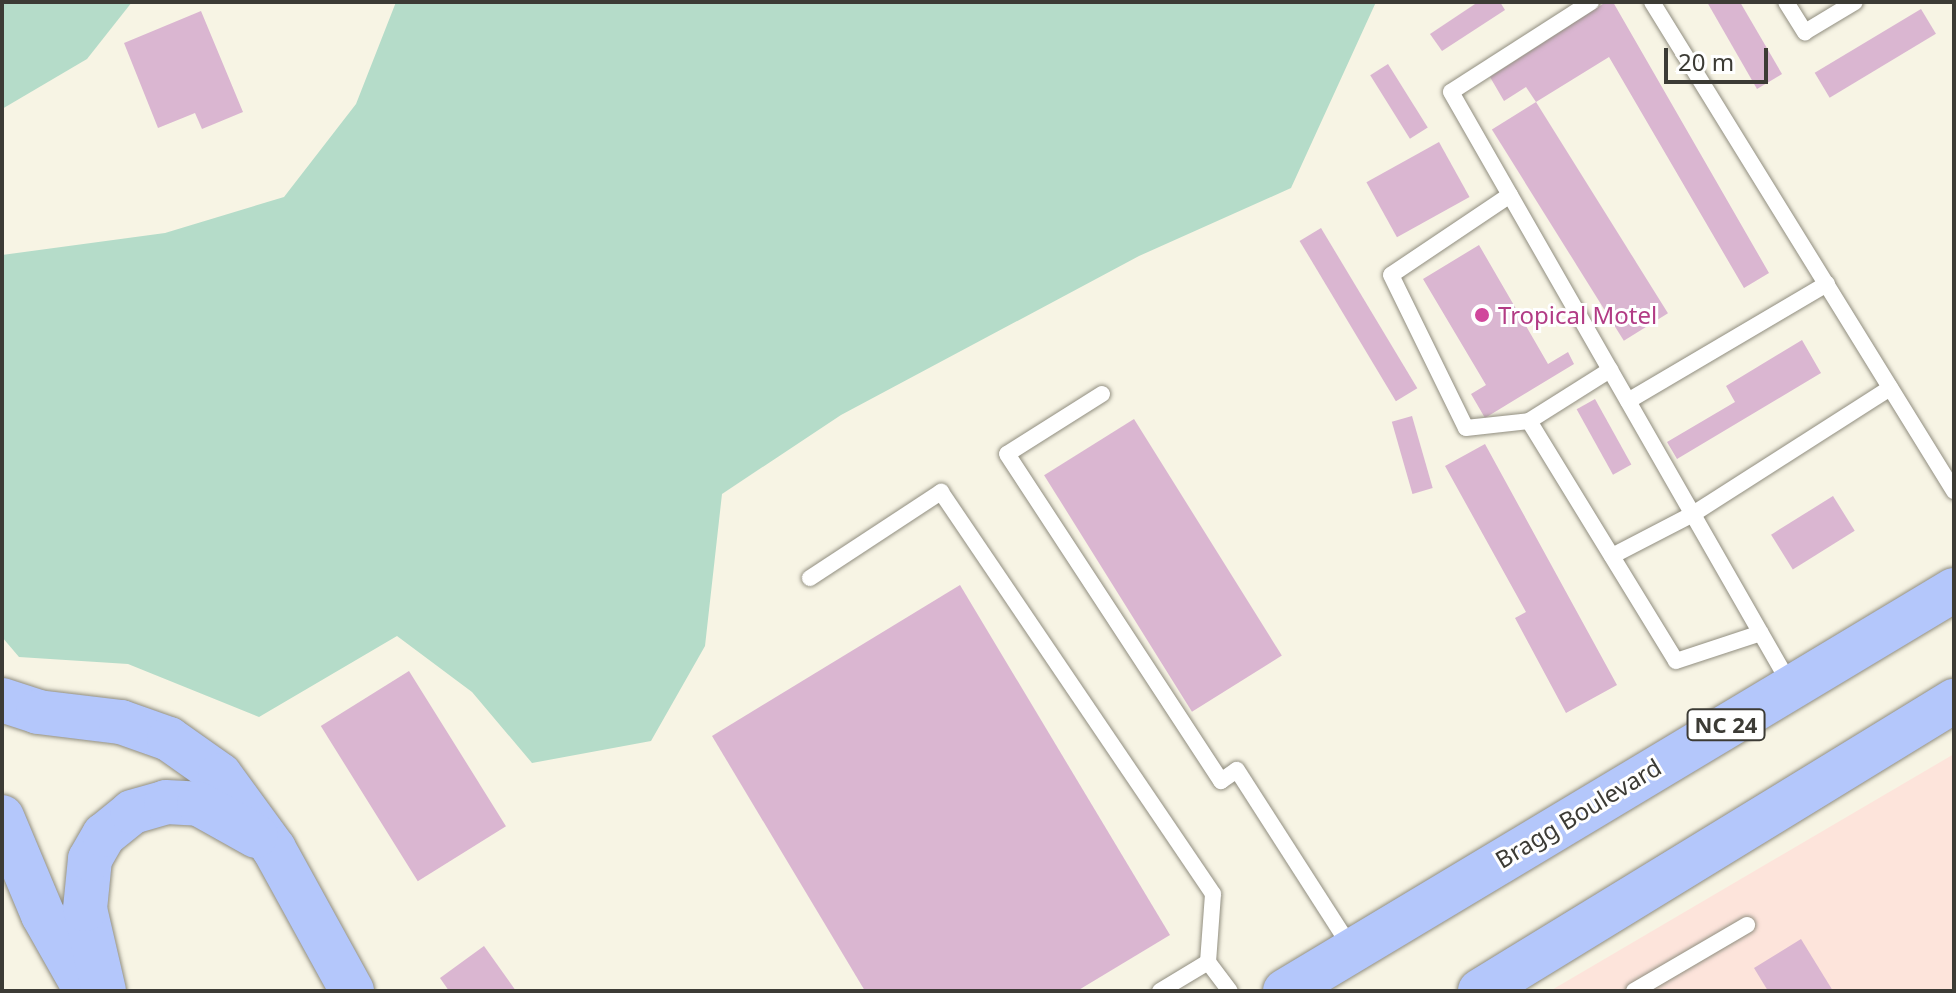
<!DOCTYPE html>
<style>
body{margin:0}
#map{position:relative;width:1956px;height:993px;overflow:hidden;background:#f7f4e4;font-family:"Noto Sans",sans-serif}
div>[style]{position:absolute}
.commercial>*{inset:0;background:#fde4db}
.green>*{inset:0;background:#b5dcc9}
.building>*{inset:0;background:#dab6d1;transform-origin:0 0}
.roads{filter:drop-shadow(0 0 2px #918e80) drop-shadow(0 0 2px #918e80)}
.service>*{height:16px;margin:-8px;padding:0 8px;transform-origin:8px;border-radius:8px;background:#fff}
.primary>*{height:44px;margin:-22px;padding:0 22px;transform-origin:22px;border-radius:22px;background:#b4c7fb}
.dots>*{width:22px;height:22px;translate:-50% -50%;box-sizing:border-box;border:4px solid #fff;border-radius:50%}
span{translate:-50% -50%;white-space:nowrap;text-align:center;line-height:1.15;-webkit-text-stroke:6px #fff;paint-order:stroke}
.shield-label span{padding:2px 6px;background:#fff;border:2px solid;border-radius:6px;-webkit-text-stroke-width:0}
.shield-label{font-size:22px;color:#3c3b35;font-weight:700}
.hotel-label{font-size:24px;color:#b23c85}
.left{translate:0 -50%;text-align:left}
.street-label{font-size:24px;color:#3c3b35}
.frame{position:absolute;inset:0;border:4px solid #3c3b35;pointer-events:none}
.scale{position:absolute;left:1664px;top:48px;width:104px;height:36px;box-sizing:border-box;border:4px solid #3c3b35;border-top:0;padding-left:10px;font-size:24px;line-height:28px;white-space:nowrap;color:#3c3b35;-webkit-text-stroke:6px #fff;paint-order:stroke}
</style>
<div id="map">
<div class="commercial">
<div style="clip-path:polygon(1954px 754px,1954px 991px,1550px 991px)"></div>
</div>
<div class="green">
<div style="clip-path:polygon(2px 2px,132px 2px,87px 59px,2px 109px)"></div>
<div style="clip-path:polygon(396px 2px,1376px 2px,1291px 188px,1139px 256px,841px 415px,722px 494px,705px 646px,651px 741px,532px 763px,472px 692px,397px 636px,259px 717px,128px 664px,19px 657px,2px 637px,2px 255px,165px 233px,284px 197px,356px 104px)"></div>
</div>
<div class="building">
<div style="clip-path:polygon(1478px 2px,1500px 2px,1505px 10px,1442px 51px,1430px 34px)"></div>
<div style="clip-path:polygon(1606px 2px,1613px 2px,1769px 273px,1744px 288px,1609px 57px,1536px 102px,1526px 87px,1504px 101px,1490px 77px)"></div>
<div style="clip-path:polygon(1707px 2px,1740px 2px,1782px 74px,1757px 89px)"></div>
<div style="left:1921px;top:9px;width:29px;height:124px;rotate:59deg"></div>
<div style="clip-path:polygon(201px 11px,243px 112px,202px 129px,195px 113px,158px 128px,124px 43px)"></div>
<div style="left:1388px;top:64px;width:75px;height:21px;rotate:58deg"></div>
<div style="left:1536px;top:102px;width:249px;height:52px;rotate:58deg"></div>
<div style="left:1439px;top:142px;width:63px;height:83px;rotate:61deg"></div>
<div style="left:1321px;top:228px;width:187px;height:25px;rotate:59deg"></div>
<div style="clip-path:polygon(1479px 245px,1548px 364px,1568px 352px,1574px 364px,1485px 418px,1471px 394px,1486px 385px,1423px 279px)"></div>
<div style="clip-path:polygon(1802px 340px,1821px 373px,1677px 459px,1667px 442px,1735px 402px,1726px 386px)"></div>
<div style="left:1595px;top:399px;width:75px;height:21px;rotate:61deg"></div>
<div style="left:1412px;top:416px;width:75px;height:21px;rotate:74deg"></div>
<div style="left:1134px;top:419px;width:279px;height:106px;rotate:58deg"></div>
<div style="clip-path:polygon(1485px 444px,1617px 685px,1566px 713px,1515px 618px,1526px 612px,1445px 466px)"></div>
<div style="left:1833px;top:496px;width:41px;height:73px;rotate:58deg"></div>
<div style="clip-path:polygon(960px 585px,1170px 935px,1077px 991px,865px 991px,712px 736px)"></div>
<div style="left:409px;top:671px;width:183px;height:104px;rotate:58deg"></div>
<div style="clip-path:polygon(1801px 939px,1833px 991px,1768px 991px,1754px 968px)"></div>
<div style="clip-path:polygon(484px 946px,516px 991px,449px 991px,440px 978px)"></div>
</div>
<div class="roads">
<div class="service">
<div style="left:1591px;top:2px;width:166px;rotate:147.3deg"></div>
<div style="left:1451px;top:92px;width:684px;rotate:60.21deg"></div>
<div style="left:1652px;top:2px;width:575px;rotate:58.3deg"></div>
<div style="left:1786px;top:2px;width:36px;rotate:58deg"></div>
<div style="left:1805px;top:32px;width:58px;rotate:-31deg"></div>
<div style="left:1510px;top:195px;width:143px;rotate:146.1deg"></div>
<div style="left:1391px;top:275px;width:170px;rotate:63.9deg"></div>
<div style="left:1466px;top:428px;width:63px;rotate:-6.3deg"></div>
<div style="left:1529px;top:421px;width:281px;rotate:58.5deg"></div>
<div style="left:1676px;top:661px;width:89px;rotate:-18.2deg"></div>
<div style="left:1102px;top:394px;width:112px;rotate:147.7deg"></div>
<div style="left:1007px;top:454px;width:391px;rotate:56.8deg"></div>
<div style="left:1221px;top:781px;width:19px;rotate:-35deg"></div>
<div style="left:1237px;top:770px;width:213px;rotate:57.3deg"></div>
<div style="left:1628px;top:401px;width:231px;rotate:-30.5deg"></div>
<div style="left:1529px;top:421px;width:96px;rotate:-32.2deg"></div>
<div style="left:1612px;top:556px;width:91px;rotate:-27.4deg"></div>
<div style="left:1693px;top:514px;width:234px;rotate:-32.6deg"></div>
<div style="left:810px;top:578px;width:157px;rotate:-33.3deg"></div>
<div style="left:941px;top:492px;width:485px;rotate:55.9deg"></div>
<div style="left:1213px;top:894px;width:68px;rotate:94.2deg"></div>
<div style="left:1160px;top:991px;width:56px;rotate:-31.1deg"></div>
<div style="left:1208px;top:962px;width:36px;rotate:53deg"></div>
<div style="left:1634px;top:991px;width:131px;rotate:-30.3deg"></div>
</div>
<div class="primary">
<div style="left:2px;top:700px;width:38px;rotate:18deg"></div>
<div style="left:38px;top:712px;width:84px;rotate:6.9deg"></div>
<div style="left:121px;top:722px;width:51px;rotate:19.5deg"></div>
<div style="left:169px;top:739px;width:62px;rotate:35.2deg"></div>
<div style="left:220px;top:775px;width:92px;rotate:53.9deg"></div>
<div style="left:274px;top:849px;width:162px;rotate:61.2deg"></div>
<div style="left:2px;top:817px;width:106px;rotate:67.3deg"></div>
<div style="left:43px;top:915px;width:87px;rotate:60.5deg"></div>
<div style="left:104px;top:991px;width:84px;rotate:-103deg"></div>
<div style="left:85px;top:909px;width:50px;rotate:-84.3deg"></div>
<div style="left:90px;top:859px;width:28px;rotate:-60deg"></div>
<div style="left:104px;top:835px;width:36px;rotate:-39deg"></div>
<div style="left:132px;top:812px;width:35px;rotate:-16deg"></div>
<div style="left:166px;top:802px;width:33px;rotate:3deg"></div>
<div style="left:199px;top:804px;width:65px;rotate:29.3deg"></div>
<div style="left:1285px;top:991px;width:780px;rotate:-30.94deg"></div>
<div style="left:1480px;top:991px;width:556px;rotate:-31.46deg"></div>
</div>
</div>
<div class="dots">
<div style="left:1482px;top:315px;background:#d1479c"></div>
</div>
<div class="shield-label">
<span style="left:1726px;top:725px">NC 24</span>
</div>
<div class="hotel-label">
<span class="left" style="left:1498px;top:315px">Tropical Motel</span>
</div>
<div class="street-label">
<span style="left:1578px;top:813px;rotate:-31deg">Bragg Boulevard</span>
</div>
<div class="frame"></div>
<div class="scale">20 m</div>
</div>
